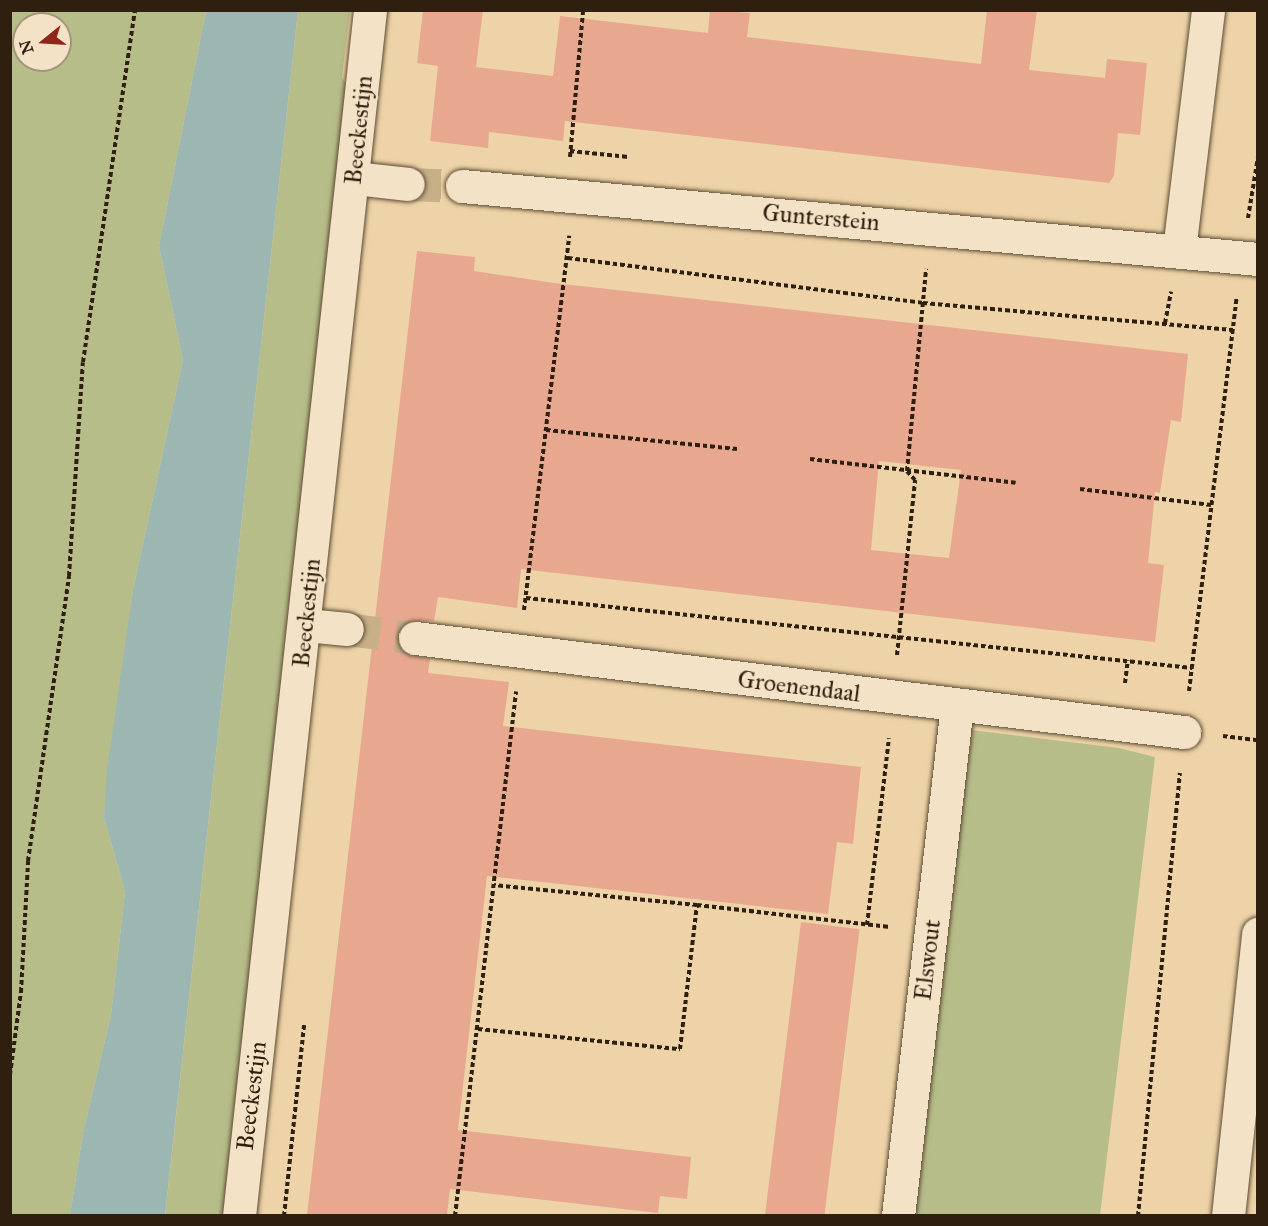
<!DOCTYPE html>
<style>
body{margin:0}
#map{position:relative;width:1268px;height:1226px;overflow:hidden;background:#edd3a7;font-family:"IM FELL Great Primer",serif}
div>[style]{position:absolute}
.green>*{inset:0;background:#b6bd89}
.water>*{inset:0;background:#9cb6b1}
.building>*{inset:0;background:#e8a890;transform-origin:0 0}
.street-tunnel>*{height:33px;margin-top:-16.5px;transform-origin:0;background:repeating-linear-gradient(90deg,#c7af88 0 33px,transparent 0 49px)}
.path>*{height:4px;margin-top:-2px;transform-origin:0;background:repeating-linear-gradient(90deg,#2e1f0e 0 4.5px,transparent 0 7.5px)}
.roads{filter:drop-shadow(0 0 2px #5e4c34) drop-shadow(0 0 2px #5e4c34)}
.street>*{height:33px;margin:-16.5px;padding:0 16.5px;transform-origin:16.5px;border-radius:16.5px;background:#f3e2c6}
span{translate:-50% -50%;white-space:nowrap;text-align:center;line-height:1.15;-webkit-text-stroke:4.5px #f3e2c6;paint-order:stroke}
.street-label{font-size:24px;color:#2e1f0e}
.frame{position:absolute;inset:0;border:12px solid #2e1f0e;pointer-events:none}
.north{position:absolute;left:12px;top:12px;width:60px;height:60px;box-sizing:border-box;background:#f3e2c6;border:2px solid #a4947c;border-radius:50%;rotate:252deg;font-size:16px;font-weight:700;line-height:24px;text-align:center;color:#2e1f0e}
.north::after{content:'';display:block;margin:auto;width:21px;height:27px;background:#8f2418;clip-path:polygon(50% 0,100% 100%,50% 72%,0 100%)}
</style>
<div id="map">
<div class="green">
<div style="clip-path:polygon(evenodd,10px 11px,206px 11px,159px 246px,183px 360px,133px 590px,104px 817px,125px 892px,111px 1015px,83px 1133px,70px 1215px,11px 1215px,10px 11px,24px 24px,60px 24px,60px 60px,24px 60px,24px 24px)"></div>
<div style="clip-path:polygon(298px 11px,350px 11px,342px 77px,359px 109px,227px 1215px,165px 1216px)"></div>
<div style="clip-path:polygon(971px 730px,1119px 748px,1155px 757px,1100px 1215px,913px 1216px)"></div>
</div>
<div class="water">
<div style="clip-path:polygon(206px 11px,298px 11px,165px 1215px,70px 1215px,83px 1133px,111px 1015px,125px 892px,104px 817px,107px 770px,133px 590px,183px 360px,159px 246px)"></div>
</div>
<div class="building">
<div style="clip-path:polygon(423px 10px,483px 10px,476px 67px,553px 76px,560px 16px,708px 33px,710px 10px,750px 13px,747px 37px,981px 64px,987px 10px,1037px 10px,1029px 70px,1105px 78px,1107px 59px,1147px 63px,1140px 135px,1118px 133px,1114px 176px,1109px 183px,565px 121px,563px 141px,489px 132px,488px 148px,430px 141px,438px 66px,417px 63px)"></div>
<div style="clip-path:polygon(evenodd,417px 251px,475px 257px,474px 271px,554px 283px,1188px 354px,1181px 422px,1171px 420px,1160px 493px,1155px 492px,1148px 563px,1164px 565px,1155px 642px,521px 569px,517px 608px,438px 597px,434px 621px,408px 621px,400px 627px,398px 646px,404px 653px,430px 659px,428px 673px,509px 682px,503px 726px,861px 767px,853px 844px,837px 842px,828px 914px,487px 876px,458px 1130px,691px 1157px,687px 1199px,660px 1196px,658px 1213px,450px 1189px,447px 1215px,307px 1215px,417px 251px,879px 461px,961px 470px,949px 558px,871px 550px,879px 461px)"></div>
<div style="left:801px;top:922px;width:59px;height:295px;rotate:7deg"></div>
</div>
<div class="street-tunnel">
<div style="left:408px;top:184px;width:54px;rotate:2.1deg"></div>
<div style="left:347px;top:629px;width:69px;rotate:7.5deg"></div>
</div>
<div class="path">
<div style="left:570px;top:151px;width:59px;rotate:5.8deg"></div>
<div style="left:570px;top:157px;width:148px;rotate:-84.9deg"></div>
<div style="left:1248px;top:218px;width:62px;rotate:-80.7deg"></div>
<div style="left:568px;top:258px;width:358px;rotate:7.2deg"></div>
<div style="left:923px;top:303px;width:311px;rotate:5deg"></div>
<div style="left:1165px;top:323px;width:32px;rotate:-79deg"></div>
<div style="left:546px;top:430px;width:192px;rotate:5.7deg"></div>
<div style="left:810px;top:459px;width:207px;rotate:6.6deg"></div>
<div style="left:1080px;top:489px;width:132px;rotate:7deg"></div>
<div style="left:526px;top:598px;width:670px;rotate:6deg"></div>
<div style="left:524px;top:610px;width:377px;rotate:-83.1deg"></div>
<div style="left:897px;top:655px;width:176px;rotate:-84.1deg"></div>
<div style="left:915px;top:480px;width:12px;rotate:-132deg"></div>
<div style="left:907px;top:471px;width:203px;rotate:-84.6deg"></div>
<div style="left:1125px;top:683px;width:23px;rotate:-83deg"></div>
<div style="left:1189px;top:691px;width:397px;rotate:-83.1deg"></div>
<div style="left:1223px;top:736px;width:35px;rotate:7deg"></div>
<div style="left:697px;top:905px;width:194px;rotate:6.5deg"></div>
<div style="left:867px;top:925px;width:188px;rotate:-83.3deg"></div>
<div style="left:478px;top:1029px;width:203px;rotate:5.7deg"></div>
<div style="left:680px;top:1049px;width:145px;rotate:-83.3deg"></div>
<div style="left:697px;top:905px;width:204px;rotate:-174.4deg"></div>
<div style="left:10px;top:1075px;width:84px;rotate:-82.5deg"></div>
<div style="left:21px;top:992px;width:131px;rotate:-86.9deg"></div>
<div style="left:28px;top:861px;width:288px;rotate:-81.8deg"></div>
<div style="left:69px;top:576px;width:214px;rotate:-86.3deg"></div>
<div style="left:83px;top:362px;width:356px;rotate:-81.6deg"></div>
<div style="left:284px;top:1216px;width:192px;rotate:-84deg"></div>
<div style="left:455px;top:1216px;width:528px;rotate:-83.36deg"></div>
<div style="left:662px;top:1216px;width:2px;rotate:-90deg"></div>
<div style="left:1138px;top:1216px;width:445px;rotate:-84.6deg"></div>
</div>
<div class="roads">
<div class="street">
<div style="left:354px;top:178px;width:54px;rotate:6.3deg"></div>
<div style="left:462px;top:186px;width:799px;rotate:5.24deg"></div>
<div style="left:1179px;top:250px;width:242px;rotate:-83.1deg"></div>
<div style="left:306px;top:625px;width:41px;rotate:5.6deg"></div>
<div style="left:415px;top:638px;width:775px;rotate:6.97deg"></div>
<div style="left:239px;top:1216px;width:1213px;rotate:-83.8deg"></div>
<div style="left:898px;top:1216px;width:514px;rotate:-83.41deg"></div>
<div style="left:1228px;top:1216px;width:284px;rotate:-83.9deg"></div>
</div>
</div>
<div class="street-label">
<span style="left:359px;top:130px;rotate:-84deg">Beeckestijn</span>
<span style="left:821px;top:218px;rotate:5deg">Gunterstein</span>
<span style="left:307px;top:613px;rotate:-84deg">Beeckestijn</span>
<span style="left:799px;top:687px;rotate:7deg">Groenendaal</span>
<span style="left:928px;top:960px;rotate:-83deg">Elswout</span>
<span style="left:252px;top:1096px;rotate:-83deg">Beeckestijn</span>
</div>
<div class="frame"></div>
<div class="north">N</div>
</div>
